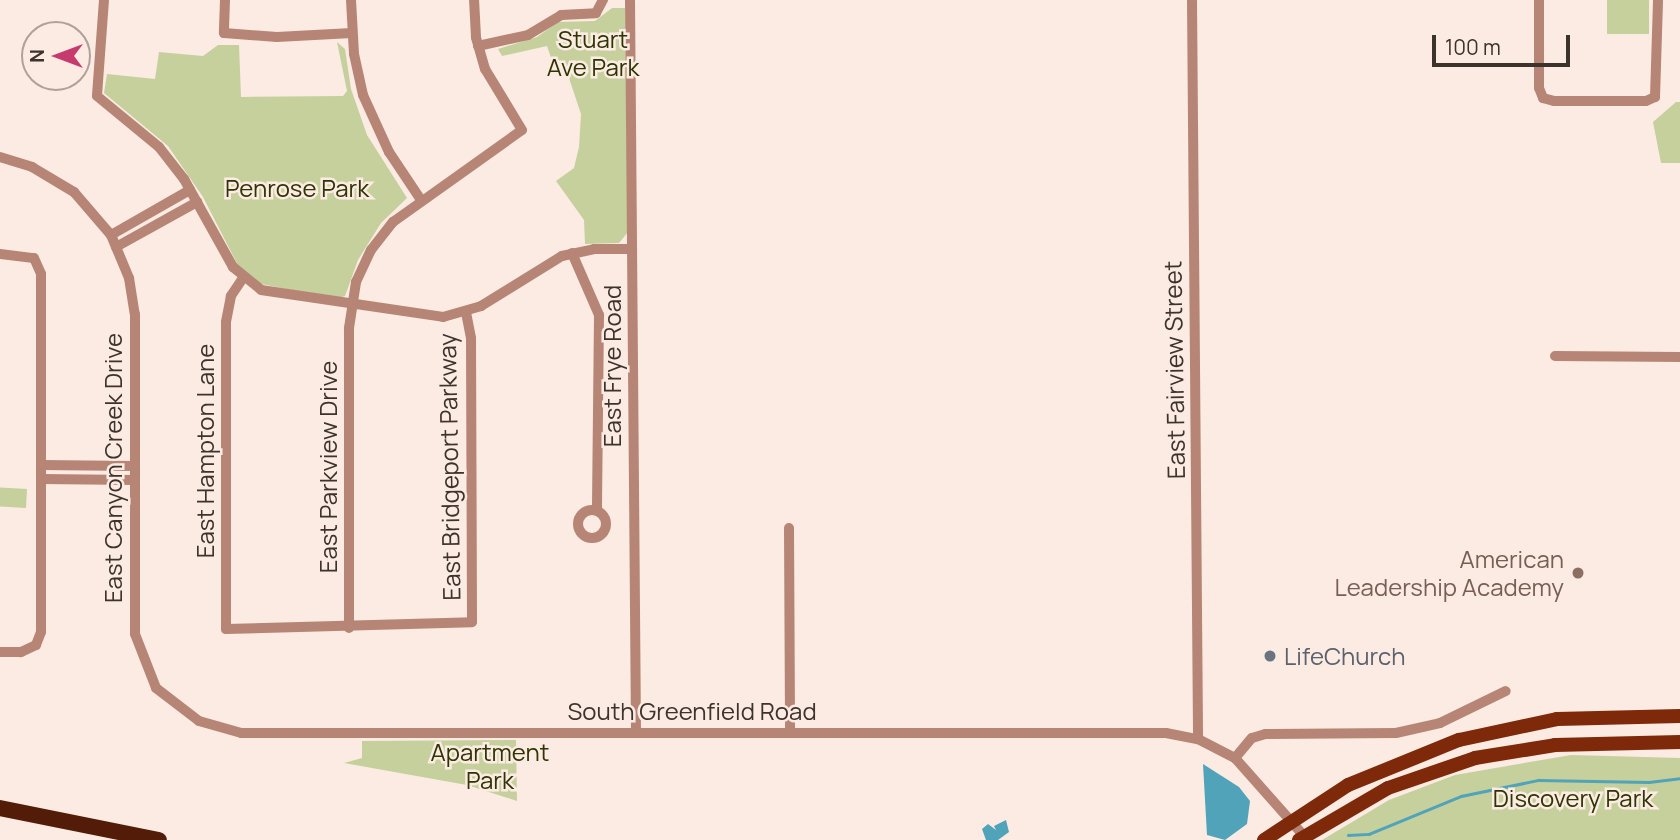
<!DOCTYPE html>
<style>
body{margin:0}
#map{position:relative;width:1680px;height:840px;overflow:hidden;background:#fbebe2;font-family:Manrope,sans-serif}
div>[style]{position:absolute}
.green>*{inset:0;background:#c5d09d;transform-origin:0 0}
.water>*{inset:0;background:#51a3b9}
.stream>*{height:2.5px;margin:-1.25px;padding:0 1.25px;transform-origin:1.25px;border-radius:1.25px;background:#51a3b9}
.minor>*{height:10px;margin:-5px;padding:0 5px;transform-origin:5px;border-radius:5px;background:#b78575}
.minor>.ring{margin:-5px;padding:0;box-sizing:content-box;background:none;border:10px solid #b78575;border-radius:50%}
.major>*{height:14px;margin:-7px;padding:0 7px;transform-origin:7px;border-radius:7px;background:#7e2909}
.highway>*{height:16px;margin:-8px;padding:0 8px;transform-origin:8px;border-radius:8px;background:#531c09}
.dots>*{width:19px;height:19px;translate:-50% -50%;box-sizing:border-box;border:4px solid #fbebe2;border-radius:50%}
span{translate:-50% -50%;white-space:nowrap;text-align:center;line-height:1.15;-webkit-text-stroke:5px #fbebe2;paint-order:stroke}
.park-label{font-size:24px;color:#2e3503}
.street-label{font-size:24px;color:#3d332d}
.education-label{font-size:24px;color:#785e54}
.right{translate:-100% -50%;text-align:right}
.worship-label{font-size:24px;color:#5b616d}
.left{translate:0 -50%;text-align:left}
.north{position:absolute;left:21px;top:21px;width:70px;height:70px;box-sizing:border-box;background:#fbebe2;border:2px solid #afa19a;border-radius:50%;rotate:270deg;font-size:19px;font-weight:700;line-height:28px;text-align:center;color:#3d332d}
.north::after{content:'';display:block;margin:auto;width:24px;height:32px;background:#c63a6d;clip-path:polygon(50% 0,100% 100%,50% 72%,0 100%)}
.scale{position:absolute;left:1432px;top:35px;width:138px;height:32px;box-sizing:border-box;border:4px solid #3d332d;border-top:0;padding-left:9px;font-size:21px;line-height:24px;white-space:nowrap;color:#3d332d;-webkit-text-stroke:5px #fbebe2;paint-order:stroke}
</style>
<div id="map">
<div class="green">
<div style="left:1607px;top:0;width:42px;height:34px"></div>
<div style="clip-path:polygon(612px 8px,625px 8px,628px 232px,619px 243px,585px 244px,584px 220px,556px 181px,574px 168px,579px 147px,581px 114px,568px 75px,556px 72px,547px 46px,502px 56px,498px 49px,537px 37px,558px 22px,595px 21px)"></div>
<div style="clip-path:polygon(337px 42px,345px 49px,351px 89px,367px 135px,407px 198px,381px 223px,358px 260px,345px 296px,336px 299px,246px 281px,203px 197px,168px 146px,104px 93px,107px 74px,155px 79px,159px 52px,203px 56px,218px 45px,239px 45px,241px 97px,343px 96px,347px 91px)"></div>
<div style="clip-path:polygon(1676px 102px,1680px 102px,1680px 163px,1661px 163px,1653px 122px)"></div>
<div style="left:27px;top:489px;width:19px;height:27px;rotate:93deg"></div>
<div style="clip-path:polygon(516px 740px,517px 801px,467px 785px,344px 763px,362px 758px,362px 741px)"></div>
<div style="clip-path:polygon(1571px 755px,1680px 758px,1680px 840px,1322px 840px,1389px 800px,1455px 775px)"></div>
</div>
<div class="water">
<div style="clip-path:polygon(1203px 764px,1239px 787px,1250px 801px,1247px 824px,1225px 840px,1207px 835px)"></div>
<div style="clip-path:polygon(1006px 820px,1009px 832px,998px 840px,986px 840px,982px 829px,988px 824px,996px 830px,994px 826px)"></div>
</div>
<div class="stream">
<div style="left:1348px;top:835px;width:21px;rotate:-3deg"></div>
<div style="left:1369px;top:834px;width:100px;rotate:-22.4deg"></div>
<div style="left:1461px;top:796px;width:79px;rotate:-11.7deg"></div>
<div style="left:1538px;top:780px;width:111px;rotate:1deg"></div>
<div style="left:1649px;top:782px;width:31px;rotate:-7deg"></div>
</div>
<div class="minor">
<div style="left:104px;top:0;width:96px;rotate:94.2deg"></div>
<div style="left:97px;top:96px;width:80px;rotate:39.4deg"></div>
<div style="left:159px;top:147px;width:41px;rotate:52deg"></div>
<div style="left:184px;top:179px;width:101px;rotate:60.9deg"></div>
<div style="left:233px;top:267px;width:36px;rotate:39deg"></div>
<div style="left:261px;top:290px;width:184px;rotate:8.4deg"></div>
<div style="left:443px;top:317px;width:40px;rotate:-16deg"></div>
<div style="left:481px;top:306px;width:95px;rotate:-31.7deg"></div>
<div style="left:562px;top:256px;width:33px;rotate:-12deg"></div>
<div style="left:594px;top:249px;width:38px"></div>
<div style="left:225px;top:0;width:33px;rotate:92deg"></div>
<div style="left:224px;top:33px;width:53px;rotate:4.3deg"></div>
<div style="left:277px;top:37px;width:75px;rotate:-3.1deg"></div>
<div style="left:351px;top:0;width:54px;rotate:86.8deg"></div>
<div style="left:354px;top:54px;width:42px;rotate:77.6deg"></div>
<div style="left:363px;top:95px;width:63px;rotate:65.5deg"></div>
<div style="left:389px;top:152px;width:58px;rotate:56.3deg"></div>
<div style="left:630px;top:0;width:731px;rotate:89.53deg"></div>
<div style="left:1192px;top:0;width:739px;rotate:89.53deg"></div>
<div style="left:1539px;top:0;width:88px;rotate:90deg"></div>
<div style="left:1539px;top:88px;width:11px;rotate:68deg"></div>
<div style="left:1543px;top:98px;width:11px;rotate:15deg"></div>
<div style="left:1554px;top:101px;width:92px"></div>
<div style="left:1646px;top:101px;width:10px;rotate:-24deg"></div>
<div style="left:1655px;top:97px;width:97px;rotate:-88.2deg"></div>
<div style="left:478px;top:46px;width:51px;rotate:-12.4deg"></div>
<div style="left:528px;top:35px;width:39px;rotate:-31deg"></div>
<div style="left:561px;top:15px;width:35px;rotate:-3deg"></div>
<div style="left:596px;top:13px;width:15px;rotate:-62deg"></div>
<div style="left:0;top:157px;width:34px;rotate:17deg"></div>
<div style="left:32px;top:167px;width:49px;rotate:30.8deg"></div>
<div style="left:74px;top:192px;width:57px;rotate:49.3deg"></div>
<div style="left:111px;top:235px;width:47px;rotate:67.3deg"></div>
<div style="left:129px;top:278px;width:36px;rotate:81deg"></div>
<div style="left:135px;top:314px;width:320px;rotate:90deg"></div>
<div style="left:135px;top:634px;width:58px;rotate:68.7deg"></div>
<div style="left:156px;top:688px;width:54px;rotate:37.5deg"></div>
<div style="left:199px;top:721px;width:44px;rotate:15.9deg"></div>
<div style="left:241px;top:733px;width:925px"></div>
<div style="left:1166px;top:733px;width:33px;rotate:11deg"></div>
<div style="left:1198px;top:739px;width:42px;rotate:27.2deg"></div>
<div style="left:1235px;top:758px;width:104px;rotate:48.5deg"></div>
<div style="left:111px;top:235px;width:91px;rotate:-29.7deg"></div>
<div style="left:116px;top:247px;width:93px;rotate:-29.1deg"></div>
<div style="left:572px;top:253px;width:68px;rotate:66.5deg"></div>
<div style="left:599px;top:315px;width:195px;rotate:90.6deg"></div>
<div style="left:0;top:254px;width:34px;rotate:7deg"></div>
<div style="left:34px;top:258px;width:17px;rotate:66deg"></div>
<div style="left:41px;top:274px;width:358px;rotate:90deg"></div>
<div style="left:41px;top:632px;width:14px;rotate:111deg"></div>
<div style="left:36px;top:645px;width:17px;rotate:155deg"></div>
<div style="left:21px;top:652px;width:21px;rotate:180deg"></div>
<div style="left:243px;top:278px;width:22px;rotate:124deg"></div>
<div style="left:231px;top:296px;width:26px;rotate:101deg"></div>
<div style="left:226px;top:322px;width:307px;rotate:90deg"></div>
<div style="left:226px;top:629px;width:246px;rotate:-1.6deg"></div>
<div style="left:472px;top:622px;width:284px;rotate:-90.2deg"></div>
<div style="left:471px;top:338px;width:26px;rotate:-101deg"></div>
<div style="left:1555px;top:356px;width:125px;rotate:0.5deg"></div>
<div style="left:41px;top:465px;width:93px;rotate:0.6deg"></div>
<div style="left:41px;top:479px;width:93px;rotate:0.6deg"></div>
<div class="ring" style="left:578px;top:510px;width:18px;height:18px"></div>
<div style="left:789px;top:528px;width:205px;rotate:89.7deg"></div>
<div style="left:349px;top:628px;width:300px;rotate:-90deg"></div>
<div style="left:349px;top:328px;width:47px;rotate:-81.3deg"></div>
<div style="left:356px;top:282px;width:35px;rotate:-65deg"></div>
<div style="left:371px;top:250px;width:36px;rotate:-52deg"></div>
<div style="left:393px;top:222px;width:158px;rotate:-35.5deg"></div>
<div style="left:522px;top:130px;width:71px;rotate:-121.2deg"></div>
<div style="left:485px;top:69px;width:33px;rotate:-106deg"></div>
<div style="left:476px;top:37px;width:37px;rotate:-93deg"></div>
<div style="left:1235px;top:758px;width:26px;rotate:-50deg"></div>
<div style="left:1252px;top:738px;width:14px;rotate:-17deg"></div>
<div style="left:1265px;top:734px;width:131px;rotate:-0.4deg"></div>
<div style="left:1396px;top:733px;width:45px;rotate:-12.8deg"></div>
<div style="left:1440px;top:723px;width:73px;rotate:-25.9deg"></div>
</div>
<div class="major">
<div style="left:1264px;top:840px;width:100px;rotate:-33.2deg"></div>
<div style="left:1348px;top:785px;width:120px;rotate:-22.1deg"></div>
<div style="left:1459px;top:740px;width:100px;rotate:-12.1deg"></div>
<div style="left:1557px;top:719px;width:123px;rotate:-1.4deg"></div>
<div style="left:1299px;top:840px;width:103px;rotate:-30.3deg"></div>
<div style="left:1388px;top:788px;width:92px;rotate:-19deg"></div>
<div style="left:1475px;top:758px;width:81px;rotate:-9.2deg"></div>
<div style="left:1555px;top:745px;width:125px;rotate:-1.4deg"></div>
</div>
<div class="highway">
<div style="left:0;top:808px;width:162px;rotate:11.4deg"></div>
</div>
<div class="dots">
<div style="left:1578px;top:573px;background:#8d6e63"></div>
<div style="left:1270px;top:656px;background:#6b7280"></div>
</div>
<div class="park-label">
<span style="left:593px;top:53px">Stuart<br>Ave Park</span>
<span style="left:297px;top:188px">Penrose Park</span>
<span style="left:490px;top:766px">Apartment<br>Park</span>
<span style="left:1573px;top:798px">Discovery Park</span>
</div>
<div class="street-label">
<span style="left:612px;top:366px;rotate:-90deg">East Frye Road</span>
<span style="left:1174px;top:370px;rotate:-91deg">East Fairview Street</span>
<span style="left:205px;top:451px;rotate:-90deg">East Hampton Lane</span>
<span style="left:328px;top:467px;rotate:-90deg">East Parkview Drive</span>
<span style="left:449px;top:467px;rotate:-91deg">East Bridgeport Parkway</span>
<span style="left:113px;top:468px;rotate:-90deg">East Canyon Creek Drive</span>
<span style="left:692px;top:711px">South Greenfield Road</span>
</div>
<div class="education-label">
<span class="right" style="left:1564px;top:573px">American<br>Leadership Academy</span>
</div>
<div class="worship-label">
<span class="left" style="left:1284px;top:656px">LifeChurch</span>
</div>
<div class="north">N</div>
<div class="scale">100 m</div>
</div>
